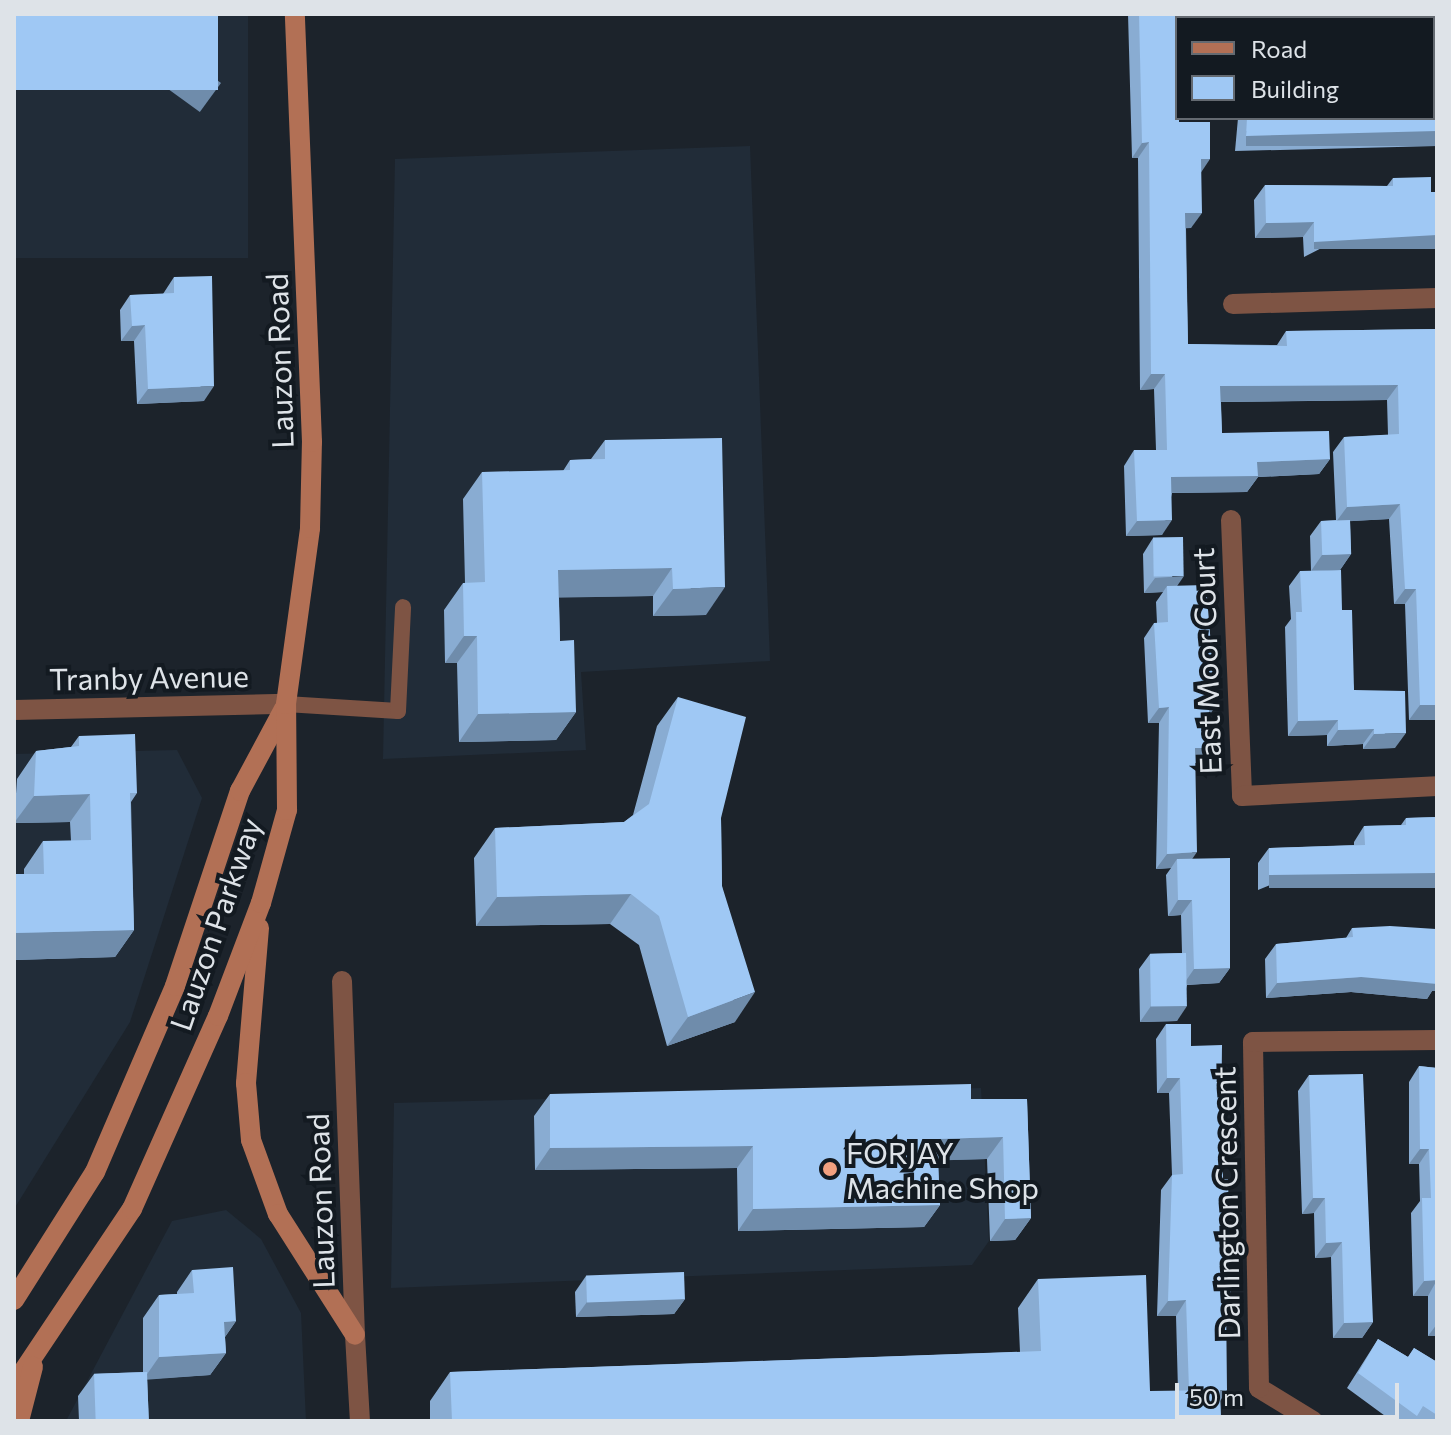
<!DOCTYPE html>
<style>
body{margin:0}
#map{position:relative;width:1451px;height:1435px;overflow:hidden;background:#1c232b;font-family:Commissioner,sans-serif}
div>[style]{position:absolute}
.built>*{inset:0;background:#212c38;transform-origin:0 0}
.service>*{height:16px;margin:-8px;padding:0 8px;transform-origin:8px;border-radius:8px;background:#7e5444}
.minor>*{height:20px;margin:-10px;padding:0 10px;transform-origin:10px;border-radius:10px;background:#7e5444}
.tertiary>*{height:20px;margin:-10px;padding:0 10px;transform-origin:10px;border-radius:10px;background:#7e5444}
.secondary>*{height:20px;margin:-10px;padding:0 10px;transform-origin:10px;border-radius:10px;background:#b27055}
.wall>*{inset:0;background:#89acd2}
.shaded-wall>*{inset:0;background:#6f8cab;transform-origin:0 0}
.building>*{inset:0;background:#9fc8f4;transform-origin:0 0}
.dots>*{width:22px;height:22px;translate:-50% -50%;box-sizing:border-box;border:4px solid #131a21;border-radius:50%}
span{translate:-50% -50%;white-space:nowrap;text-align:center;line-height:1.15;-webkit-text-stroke:8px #131a21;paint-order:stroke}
.street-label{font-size:30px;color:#dee3e8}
.poi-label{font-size:30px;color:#dee3e8}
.left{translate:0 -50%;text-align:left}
.frame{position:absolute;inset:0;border:16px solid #dee3e8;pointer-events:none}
.legend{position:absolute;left:1175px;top:16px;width:260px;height:104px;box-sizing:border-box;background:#131a21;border:2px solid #646a71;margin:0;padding:10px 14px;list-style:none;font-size:24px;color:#dee3e8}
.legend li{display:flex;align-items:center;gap:16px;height:40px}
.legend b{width:40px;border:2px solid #646a71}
.scale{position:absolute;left:1175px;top:1383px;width:224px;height:36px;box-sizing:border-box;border:4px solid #dee3e8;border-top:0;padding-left:10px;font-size:24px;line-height:28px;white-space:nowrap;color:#dee3e8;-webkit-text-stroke:6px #131a21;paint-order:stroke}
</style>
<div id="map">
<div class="built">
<div style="left:14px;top:14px;width:234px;height:244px"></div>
<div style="clip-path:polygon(750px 146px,770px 661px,581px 672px,586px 750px,383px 759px,395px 159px)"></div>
<div style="clip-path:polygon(177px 750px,202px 798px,130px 1022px,14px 1209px,14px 754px)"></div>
<div style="clip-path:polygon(981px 1088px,989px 1241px,972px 1265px,391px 1288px,394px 1103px)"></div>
<div style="clip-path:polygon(226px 1210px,261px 1239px,301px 1313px,306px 1421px,66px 1421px,172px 1221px)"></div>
</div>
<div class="service">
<div style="left:286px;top:704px;width:112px;rotate:3.6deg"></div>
<div style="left:398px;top:711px;width:104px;rotate:-87.2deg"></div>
</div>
<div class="minor">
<div style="left:1219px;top:14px;width:4px;rotate:90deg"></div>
<div style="left:1433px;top:47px;width:4px"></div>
<div style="left:1233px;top:304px;width:204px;rotate:-1.7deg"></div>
<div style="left:1231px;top:520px;width:276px;rotate:87.7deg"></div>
<div style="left:1242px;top:796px;width:195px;rotate:-2.9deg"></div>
<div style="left:14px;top:710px;width:272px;rotate:-1.3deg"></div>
<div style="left:342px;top:981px;width:354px;rotate:87.9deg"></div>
<div style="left:1313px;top:1421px;width:63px;rotate:-148.6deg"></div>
<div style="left:1259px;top:1388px;width:346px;rotate:-91deg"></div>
<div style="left:1253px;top:1042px;width:184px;rotate:-0.6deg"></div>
</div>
<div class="tertiary">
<div style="left:355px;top:1335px;width:86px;rotate:86.7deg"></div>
</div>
<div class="secondary">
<div style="left:259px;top:928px;width:156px;rotate:94.8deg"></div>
<div style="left:246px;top:1083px;width:57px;rotate:85deg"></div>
<div style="left:251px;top:1140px;width:79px;rotate:70deg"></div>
<div style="left:278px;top:1214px;width:143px;rotate:57.5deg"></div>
<div style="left:14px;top:1300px;width:151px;rotate:-57.7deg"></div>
<div style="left:95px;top:1172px;width:202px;rotate:-66.7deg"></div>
<div style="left:175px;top:986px;width:206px;rotate:-71.6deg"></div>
<div style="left:240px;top:791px;width:93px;rotate:-61.8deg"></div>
<div style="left:14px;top:1385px;width:212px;rotate:-56.2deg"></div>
<div style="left:132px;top:1209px;width:211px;rotate:-66deg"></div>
<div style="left:218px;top:1016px;width:121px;rotate:-69.2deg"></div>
<div style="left:261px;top:903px;width:97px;rotate:-74.4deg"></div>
<div style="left:287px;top:810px;width:106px;rotate:-90.5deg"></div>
<div style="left:286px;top:704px;width:178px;rotate:-82.2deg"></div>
<div style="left:310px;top:528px;width:86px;rotate:-88.7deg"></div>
<div style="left:312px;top:442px;width:428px;rotate:-92.3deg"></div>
<div style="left:19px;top:1421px;width:56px;rotate:-75.5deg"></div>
</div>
<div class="wall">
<div style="clip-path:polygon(1128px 14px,1193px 14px,1177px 18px,1179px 122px,1201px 172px,1191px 228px,1186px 228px,1188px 344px,1277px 345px,1286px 331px,1437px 329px,1437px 720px,1409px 720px,1405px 604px,1394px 604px,1389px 519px,1350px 521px,1351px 554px,1340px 570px,1311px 571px,1310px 536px,1321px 521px,1336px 520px,1333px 452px,1344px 437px,1388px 435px,1387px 400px,1221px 402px,1222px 433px,1330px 459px,1319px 474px,1258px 477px,1247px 492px,1172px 493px,1162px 535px,1126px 536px,1124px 466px,1134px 450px,1156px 450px,1154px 389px,1140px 390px,1138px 158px,1132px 158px)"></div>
<div style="clip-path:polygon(1437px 74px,1437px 146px,1235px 151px,1238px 118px,1433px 118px)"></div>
<div style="clip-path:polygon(1393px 178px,1431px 192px,1304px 257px,1303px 237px,1255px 238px,1254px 200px,1265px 185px,1387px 186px)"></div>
<div style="clip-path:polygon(174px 277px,204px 401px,137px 404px,134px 341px,121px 341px,120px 310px,130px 295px,163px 294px)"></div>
<div style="clip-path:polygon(605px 440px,706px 615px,653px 616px,653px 596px,559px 597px,560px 641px,576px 712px,556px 740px,459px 742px,457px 663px,445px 663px,444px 610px,463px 583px,465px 583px,463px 499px,482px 472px,563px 471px,570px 460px,591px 459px)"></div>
<div style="clip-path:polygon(1153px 538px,1177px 586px,1209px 715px,1210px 748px,1199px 763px,1195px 763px,1192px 859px,1230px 968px,1219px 983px,1187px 985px,1177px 1021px,1140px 1022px,1139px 969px,1150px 954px,1182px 953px,1181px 915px,1168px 916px,1166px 875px,1171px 868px,1156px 869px,1159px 723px,1148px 723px,1144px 638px,1154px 623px,1157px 623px,1156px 602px,1163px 592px,1144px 593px,1143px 554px)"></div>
<div style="clip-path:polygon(1300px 571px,1342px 610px,1354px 690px,1395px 748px,1363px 749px,1363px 744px,1327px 746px,1327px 735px,1288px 736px,1285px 627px,1291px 619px,1289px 586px)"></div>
<div style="clip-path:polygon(678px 697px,721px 818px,722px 886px,735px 1022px,667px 1046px,639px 945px,610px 924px,476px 926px,474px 858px,495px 828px,624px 822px,633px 815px,657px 726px)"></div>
<div style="clip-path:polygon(79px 736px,137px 793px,131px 802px,134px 930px,115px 957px,14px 960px,14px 874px,24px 874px,24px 869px,43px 841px,71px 841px,70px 822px,14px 823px,17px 779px,36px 751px,71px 747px)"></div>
<div style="clip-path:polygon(1437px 817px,1258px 890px,1258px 863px,1269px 848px,1354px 845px,1354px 842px,1364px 826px,1401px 825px,1406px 818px)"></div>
<div style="clip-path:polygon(1352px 928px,1432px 991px,1427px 999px,1351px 992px,1266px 998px,1265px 959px,1276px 944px,1346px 938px)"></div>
<div style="clip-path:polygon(1166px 1024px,1191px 1046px,1221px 1137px,1223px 1179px,1231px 1299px,1226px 1306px,1220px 1400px,1221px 1421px,430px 1421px,430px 1401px,450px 1372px,1020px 1352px,1018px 1308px,1038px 1279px,1150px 1391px,1178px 1391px,1176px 1316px,1157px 1316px,1161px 1190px,1172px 1175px,1169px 1093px,1157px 1093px,1156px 1039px)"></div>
<div style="clip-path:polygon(1419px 1066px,1437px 1068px,1437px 1336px,1428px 1336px,1428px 1296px,1413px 1296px,1411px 1213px,1420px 1201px,1419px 1164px,1409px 1164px,1409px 1082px)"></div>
<div style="clip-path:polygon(1309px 1075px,1373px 1322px,1362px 1338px,1333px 1338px,1331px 1257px,1315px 1258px,1314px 1213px,1302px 1214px,1298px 1091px)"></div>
<div style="clip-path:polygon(550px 1094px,971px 1099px,1027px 1099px,1031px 1218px,1015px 1240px,990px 1241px,987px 1159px,938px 1160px,940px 1205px,924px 1227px,738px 1231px,737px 1168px,535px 1170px,534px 1116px)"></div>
<div style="clip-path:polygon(192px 1270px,236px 1321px,225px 1337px,226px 1353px,210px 1375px,147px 1379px,149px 1421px,79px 1421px,78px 1396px,94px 1374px,143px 1372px,143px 1318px,159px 1295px,177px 1294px,177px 1292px)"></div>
<div style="clip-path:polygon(586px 1276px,685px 1299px,674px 1314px,576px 1317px,575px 1292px)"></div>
<div style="clip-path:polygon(1378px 1339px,1408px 1357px,1414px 1348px,1437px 1362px,1437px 1421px,1392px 1421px,1347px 1388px)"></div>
</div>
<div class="shaded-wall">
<div style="left:221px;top:83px;width:36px;height:207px;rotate:126deg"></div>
<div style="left:1437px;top:131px;width:15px;height:191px;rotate:90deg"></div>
<div style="clip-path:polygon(1149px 142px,1138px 158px,1132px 158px,1142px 143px)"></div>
<div style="clip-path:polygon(1201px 159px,1210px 159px,1200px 174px)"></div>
<div style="clip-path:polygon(1185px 213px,1202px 213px,1191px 228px,1174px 229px)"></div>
<div style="clip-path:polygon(1314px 222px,1303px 237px,1255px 238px,1266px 223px)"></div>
<div style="left:1437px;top:235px;width:14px;height:123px;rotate:90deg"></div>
<div style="clip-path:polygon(145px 325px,134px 341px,121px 341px,132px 326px)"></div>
<div style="clip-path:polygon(1151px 374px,1165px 374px,1154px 389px,1140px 390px)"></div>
<div style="clip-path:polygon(1398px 385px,1387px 400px,1210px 402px,1220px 386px)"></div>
<div style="clip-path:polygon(214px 386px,204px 401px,137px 404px,148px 389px)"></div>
<div style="clip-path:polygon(1330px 459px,1319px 474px,1258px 477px,1247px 492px,1160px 493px,1171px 477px,1257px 462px)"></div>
<div style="clip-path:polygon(1400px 504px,1389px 519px,1336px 522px,1347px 507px)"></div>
<div style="clip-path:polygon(1172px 520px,1162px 535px,1126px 536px,1137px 521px)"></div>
<div style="clip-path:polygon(1351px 554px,1340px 570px,1311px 571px,1322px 555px)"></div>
<div style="clip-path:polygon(672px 568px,653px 596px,539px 598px,558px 570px)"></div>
<div style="clip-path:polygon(1184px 576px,1173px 592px,1167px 586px,1163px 592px,1144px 593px,1155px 578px)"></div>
<div style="clip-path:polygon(725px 587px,706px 615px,653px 616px,673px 589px)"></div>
<div style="clip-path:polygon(1405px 589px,1416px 589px,1405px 604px,1394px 604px)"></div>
<div style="clip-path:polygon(464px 636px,477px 636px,457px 663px,445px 663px)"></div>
<div style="clip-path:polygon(1420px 705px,1437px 705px,1437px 720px,1409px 720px)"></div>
<div style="clip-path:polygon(1209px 706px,1216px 706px,1205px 721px)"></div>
<div style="clip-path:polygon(1169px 707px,1159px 723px,1148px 723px,1159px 708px)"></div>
<div style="clip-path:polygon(576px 712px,556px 740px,459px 742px,478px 714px)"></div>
<div style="clip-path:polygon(1338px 720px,1327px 735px,1288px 736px,1298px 721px)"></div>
<div style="clip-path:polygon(1374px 729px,1363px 744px,1327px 746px,1338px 730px)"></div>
<div style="clip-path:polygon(1406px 733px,1395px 748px,1363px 749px,1374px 734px)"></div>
<div style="clip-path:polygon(1195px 748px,1210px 748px,1199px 763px,1184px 763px)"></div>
<div style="clip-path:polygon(90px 794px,70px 822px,14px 823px,34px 796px)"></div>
<div style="clip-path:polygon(1197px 852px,1186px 868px,1177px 859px,1171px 868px,1156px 869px,1167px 854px)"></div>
<div style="left:1437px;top:873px;width:15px;height:168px;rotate:90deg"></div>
<div style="clip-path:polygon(631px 894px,610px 924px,476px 926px,497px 897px)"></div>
<div style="clip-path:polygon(1178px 900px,1192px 900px,1181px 915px,1168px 916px)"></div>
<div style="clip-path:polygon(134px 930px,115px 957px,14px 960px,14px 933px)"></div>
<div style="clip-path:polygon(1230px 968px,1219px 983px,1183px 985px,1194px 969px)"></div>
<div style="clip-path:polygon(1361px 977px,1437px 977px,1437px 991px,1432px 991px,1427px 999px,1351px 992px,1266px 998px,1277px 983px)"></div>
<div style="clip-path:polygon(755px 992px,735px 1022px,667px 1046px,688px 1017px)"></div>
<div style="clip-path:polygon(1151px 1006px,1187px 1006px,1177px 1021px,1140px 1022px)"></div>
<div style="clip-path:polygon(1167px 1078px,1180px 1078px,1169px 1093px,1157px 1093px)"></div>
<div style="clip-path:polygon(1003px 1137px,987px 1159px,921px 1161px,937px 1139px)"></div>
<div style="clip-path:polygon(753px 1146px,737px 1168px,535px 1170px,550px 1148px)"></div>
<div style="clip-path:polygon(1420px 1149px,1429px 1149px,1419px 1164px,1409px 1164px)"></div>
<div style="clip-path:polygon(1313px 1198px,1325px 1198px,1314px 1213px,1302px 1214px)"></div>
<div style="clip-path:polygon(940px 1205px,924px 1227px,738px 1231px,753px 1209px)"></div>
<div style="clip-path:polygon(1031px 1218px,1015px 1240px,990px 1241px,1005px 1219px)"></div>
<div style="clip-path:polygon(1342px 1242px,1331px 1257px,1315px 1258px,1326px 1243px)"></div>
<div style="clip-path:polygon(1437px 1280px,1428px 1296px,1413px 1296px,1424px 1281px)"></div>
<div style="clip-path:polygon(685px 1299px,674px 1314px,576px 1317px,587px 1302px)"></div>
<div style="clip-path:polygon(1186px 1300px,1176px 1316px,1157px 1316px,1168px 1301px)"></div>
<div style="clip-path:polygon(236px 1321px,220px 1344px,224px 1322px)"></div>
<div style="clip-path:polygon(1373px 1322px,1362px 1338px,1333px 1338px,1344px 1323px)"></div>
<div style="clip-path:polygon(1437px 1324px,1437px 1336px,1428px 1336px)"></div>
<div style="clip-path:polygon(226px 1353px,210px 1375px,143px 1380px,159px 1357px)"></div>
<div style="clip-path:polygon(1227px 1390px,1217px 1406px,1189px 1391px)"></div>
</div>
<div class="building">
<div style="left:14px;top:14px;width:204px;height:76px"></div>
<div style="clip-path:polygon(1139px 14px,1193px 14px,1193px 18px,1177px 18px,1177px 118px,1179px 118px,1179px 122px,1210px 122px,1210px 159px,1201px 159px,1202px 213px,1185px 213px,1188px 344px,1287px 346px,1286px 331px,1437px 329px,1437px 705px,1420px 705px,1416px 589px,1405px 589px,1400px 504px,1347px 507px,1344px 437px,1399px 434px,1398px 385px,1220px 386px,1222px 433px,1329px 431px,1330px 459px,1257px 462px,1258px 476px,1171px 477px,1172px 520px,1137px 521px,1134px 450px,1167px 450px,1165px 374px,1151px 374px,1149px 142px,1142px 143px)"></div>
<div style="clip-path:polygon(1433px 74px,1437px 74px,1437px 131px,1246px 136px,1247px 118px,1433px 118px)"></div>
<div style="clip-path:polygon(1431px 177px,1431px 192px,1437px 192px,1437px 235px,1314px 242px,1314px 222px,1266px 223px,1265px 185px,1393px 186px,1393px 178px)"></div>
<div style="clip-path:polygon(212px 276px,214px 386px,148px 389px,145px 325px,132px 326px,130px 295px,174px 293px,174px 277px)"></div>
<div style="clip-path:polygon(722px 438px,725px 587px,673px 589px,672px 568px,558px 570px,560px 641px,574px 640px,576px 712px,478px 714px,477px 636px,464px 636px,463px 583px,485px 582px,482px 472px,570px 470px,570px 460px,605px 459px,605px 440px)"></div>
<div style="left:1350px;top:520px;width:34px;height:29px;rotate:88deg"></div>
<div style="left:1183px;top:537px;width:39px;height:30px;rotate:89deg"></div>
<div style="clip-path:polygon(1341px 570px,1342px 610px,1352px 610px,1354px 690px,1405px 691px,1406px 733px,1374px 734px,1374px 729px,1338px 730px,1338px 720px,1298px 721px,1296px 612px,1302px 612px,1300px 571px)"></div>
<div style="clip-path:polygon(1206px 585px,1216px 706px,1209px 706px,1210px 748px,1195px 748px,1197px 852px,1167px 854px,1169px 707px,1159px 708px,1154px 623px,1168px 622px,1167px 586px)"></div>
<div style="clip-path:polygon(678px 697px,746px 717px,721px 818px,722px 886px,755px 992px,688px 1017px,659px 916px,631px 894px,497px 897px,495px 828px,624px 822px,649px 804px)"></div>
<div style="clip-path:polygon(135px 734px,137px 793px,130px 793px,134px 930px,14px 933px,14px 874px,44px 874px,43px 841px,91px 840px,90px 794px,34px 796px,36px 751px,79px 746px,79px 736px)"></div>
<div style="clip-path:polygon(1437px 817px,1437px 873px,1269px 875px,1269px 848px,1365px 845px,1364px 826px,1406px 825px,1406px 818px)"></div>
<div style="clip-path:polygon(1230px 858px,1230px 968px,1194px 969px,1192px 900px,1178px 900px,1177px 859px)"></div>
<div style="clip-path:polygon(1390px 926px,1436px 929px,1437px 984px,1361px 977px,1277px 983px,1276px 944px,1353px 937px,1352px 928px)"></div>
<div style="left:1186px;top:953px;width:53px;height:36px;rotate:89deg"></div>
<div style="clip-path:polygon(1166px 1024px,1191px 1024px,1191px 1046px,1222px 1045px,1221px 1137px,1223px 1179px,1228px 1179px,1231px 1299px,1226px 1299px,1227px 1390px,1189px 1390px,1186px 1300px,1168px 1301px,1172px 1175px,1183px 1174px,1180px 1078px,1167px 1078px)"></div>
<div style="clip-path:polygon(1419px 1066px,1437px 1068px,1437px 1280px,1424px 1281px,1422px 1198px,1431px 1198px,1429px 1149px,1420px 1149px)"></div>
<div style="clip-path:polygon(1363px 1074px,1373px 1322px,1344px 1323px,1342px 1242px,1326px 1243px,1325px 1198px,1313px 1198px,1309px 1075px)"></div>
<div style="clip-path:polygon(971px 1084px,971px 1099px,1027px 1099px,1031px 1218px,1005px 1219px,1003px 1137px,937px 1139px,940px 1205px,753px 1209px,753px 1146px,550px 1148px,550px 1094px)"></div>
<div style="clip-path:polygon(233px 1267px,236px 1321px,224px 1322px,226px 1353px,159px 1357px,159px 1295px,194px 1293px,192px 1270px)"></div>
<div style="left:684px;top:1272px;width:27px;height:98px;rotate:88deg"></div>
<div style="clip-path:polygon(1146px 1275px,1150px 1391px,1220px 1390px,1221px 1421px,452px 1421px,450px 1372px,1041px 1351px,1038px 1279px)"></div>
<div style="clip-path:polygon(1378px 1339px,1408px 1357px,1414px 1348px,1437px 1362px,1437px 1415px,1423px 1406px,1417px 1416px,1358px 1373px)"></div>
<div style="left:147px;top:1372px;width:49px;height:53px;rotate:88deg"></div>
<div style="clip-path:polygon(249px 1419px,249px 1421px,196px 1421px)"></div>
</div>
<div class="dots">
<div style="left:830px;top:1169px;background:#f2a07f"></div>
</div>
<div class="street-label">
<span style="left:279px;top:361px;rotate:-92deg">Lauzon Road</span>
<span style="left:1206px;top:661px;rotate:-92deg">East Moor Court</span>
<span style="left:149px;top:677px;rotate:-1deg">Tranby Avenue</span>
<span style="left:215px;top:924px;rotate:-71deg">Lauzon Parkway</span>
<span style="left:320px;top:1201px;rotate:-92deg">Lauzon Road</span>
<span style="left:1226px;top:1203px;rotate:-91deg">Darlington Crescent</span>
</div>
<div class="poi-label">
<span class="left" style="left:846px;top:1169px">FORJAY<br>Machine Shop</span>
</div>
<div class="frame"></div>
<ul class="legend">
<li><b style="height:10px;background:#b27055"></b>Road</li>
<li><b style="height:22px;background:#9fc8f4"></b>Building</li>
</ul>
<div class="scale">50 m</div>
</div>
